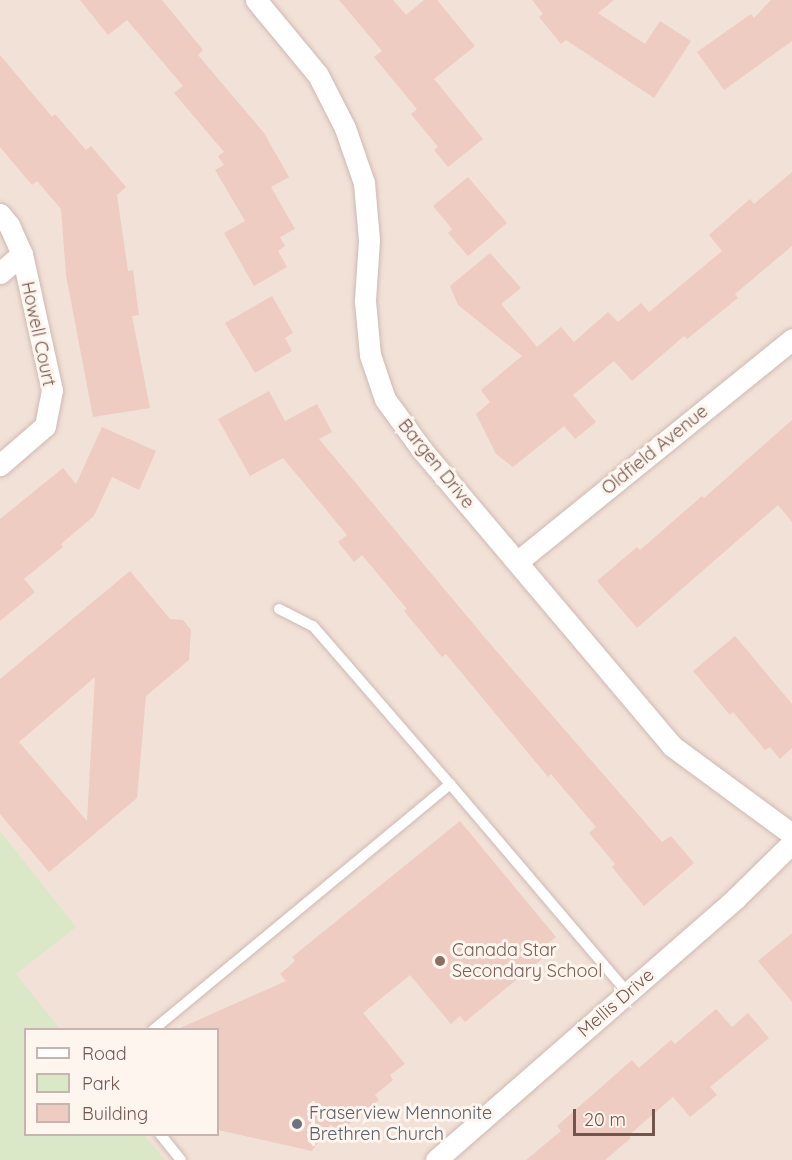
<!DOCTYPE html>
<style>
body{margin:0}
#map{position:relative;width:792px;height:1160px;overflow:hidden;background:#fbf0e8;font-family:Quicksand,sans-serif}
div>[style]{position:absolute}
.residential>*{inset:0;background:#f2e1d7}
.green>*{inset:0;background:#dae8c7}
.building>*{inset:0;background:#eeccc1}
.roads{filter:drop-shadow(0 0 2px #ceb9b2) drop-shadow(0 0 2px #ceb9b2)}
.service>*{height:10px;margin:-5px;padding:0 5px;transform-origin:5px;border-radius:5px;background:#fff}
.minor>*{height:21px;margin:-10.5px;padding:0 10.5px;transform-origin:10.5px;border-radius:10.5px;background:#fff}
.dots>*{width:16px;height:16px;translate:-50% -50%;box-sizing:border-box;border:3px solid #fef5ee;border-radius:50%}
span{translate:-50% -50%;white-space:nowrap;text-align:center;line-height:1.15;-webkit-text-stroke:6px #fef5ee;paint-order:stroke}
.street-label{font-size:18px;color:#73554e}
.education-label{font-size:18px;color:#785e54}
.left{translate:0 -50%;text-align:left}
.worship-label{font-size:18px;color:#5b616d}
.legend{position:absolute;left:24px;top:1028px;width:195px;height:108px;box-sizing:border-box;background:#fef5ee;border:2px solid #c6b5ae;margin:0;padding:8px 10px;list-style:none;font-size:18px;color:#73554e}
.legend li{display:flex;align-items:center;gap:12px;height:30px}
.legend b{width:30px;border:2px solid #c6b5ae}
.scale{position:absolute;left:573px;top:1109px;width:82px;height:27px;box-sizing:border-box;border:3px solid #73554e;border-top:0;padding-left:8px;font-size:18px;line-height:21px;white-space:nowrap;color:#73554e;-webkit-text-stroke:4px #fef5ee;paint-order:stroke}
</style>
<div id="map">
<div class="residential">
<div style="clip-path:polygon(evenodd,0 0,792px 0,792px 1160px,0 1160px,0 0,26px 1030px,218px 1030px,218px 1134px,26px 1134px,26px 1030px)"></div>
</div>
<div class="green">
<div style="clip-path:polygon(0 831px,76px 927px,16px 974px,60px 1029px,26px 1030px,26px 1134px,144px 1135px,165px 1160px,0 1160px)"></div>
</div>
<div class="building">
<div style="clip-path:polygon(80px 0,162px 0,203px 50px,198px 55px,264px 133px,289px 177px,271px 187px,295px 229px,280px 237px,285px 246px,278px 251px,287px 267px,254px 286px,224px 233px,245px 221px,215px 170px,224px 165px,218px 156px,224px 152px,174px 93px,183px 86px,127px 20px,108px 35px)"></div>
<div style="clip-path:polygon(339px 0,393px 0,406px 15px,424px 0,437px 0,475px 46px,434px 79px,483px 139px,448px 167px,434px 150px,438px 147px,411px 114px,417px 109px,374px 57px,382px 51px)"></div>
<div style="clip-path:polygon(532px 0,614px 0,598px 13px,645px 44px,660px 21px,691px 41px,654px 98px,566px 40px,561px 44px,539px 17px,543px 14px)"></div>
<div style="clip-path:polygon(771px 0,792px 0,792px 41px,724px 90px,697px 52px,751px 14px,754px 18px)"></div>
<div style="clip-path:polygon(0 55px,52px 117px,55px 114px,86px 150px,91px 146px,126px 187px,117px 195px,128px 271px,133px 270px,139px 315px,132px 316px,150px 408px,93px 417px,66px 275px,61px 209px,37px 181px,32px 185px,0 147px)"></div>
<div style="clip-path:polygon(792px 172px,792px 246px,735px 294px,738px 298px,687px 339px,684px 336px,632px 381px,614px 361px,573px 395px,596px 422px,575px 439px,564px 426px,513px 467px,496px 454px,476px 414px,490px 402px,481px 390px,522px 356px,458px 305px,450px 286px,490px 253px,521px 288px,501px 304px,537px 347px,561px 327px,574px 342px,608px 312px,618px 322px,641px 303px,649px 312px,722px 251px,709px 235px,750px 199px,754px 204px)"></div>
<div style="clip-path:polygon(468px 177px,507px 223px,468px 256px,448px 233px,452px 229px,433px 206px)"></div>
<div style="clip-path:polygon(272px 296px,293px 333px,285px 338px,292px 351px,255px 373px,225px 323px)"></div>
<div style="clip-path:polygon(269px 391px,285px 421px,317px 404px,332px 432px,319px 439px,486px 639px,662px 842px,671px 836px,694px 863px,644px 906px,612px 867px,615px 864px,589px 833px,596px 827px,551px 774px,548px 777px,446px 654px,442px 657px,404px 611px,407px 609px,362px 555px,354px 562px,338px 542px,347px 535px,283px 458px,250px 476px,218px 419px)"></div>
<div style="clip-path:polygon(792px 420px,792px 522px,778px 505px,637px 628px,597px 581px,637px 547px,640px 550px,702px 496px,704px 498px)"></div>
<div style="clip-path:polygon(102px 427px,156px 451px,139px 490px,112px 477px,94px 516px,61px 544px,63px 547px,24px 579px,35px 592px,0 621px,0 519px,63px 468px,76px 484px)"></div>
<div style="clip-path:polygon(evenodd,130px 571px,170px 619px,183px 620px,191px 630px,189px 660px,146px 696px,137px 798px,49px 872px,0 814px,0 679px,130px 571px,95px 677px,87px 821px,19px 742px,95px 677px)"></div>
<div style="clip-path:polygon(735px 636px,792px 704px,792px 748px,780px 759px,770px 747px,765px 750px,733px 712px,730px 715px,693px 671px)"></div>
<div style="clip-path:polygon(460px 821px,556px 937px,544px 947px,549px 953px,465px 1022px,460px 1016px,451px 1024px,410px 975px,363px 1013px,405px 1064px,390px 1075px,393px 1080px,375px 1095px,379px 1100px,338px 1133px,331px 1124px,312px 1151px,218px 1130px,218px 1029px,178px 1029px,286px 981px,280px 974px,295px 961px,292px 957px)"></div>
<div style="clip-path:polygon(792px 933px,792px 1002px,758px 961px)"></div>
<div style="clip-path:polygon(716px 1009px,732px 1027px,748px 1013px,769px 1038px,710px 1087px,717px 1095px,690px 1117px,673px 1097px,629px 1135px,631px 1138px,605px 1160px,526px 1160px,561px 1131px,557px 1126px,632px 1060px,639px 1068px,671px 1040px,675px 1044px)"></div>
</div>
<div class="roads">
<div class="service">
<div style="left:279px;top:609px;width:38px;rotate:27deg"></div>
<div style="left:313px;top:626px;width:209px;rotate:49.1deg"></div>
<div style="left:153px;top:1030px;width:386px;rotate:-39.6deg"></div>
<div style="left:450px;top:784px;width:275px;rotate:49.6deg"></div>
<div style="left:160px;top:1134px;width:33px;rotate:51deg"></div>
</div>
<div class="minor">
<div style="left:256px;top:0;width:97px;rotate:50.4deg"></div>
<div style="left:318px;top:75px;width:59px;rotate:63deg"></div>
<div style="left:345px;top:128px;width:58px;rotate:70.9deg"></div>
<div style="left:364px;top:183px;width:57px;rotate:85deg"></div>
<div style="left:369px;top:240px;width:61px;rotate:93.8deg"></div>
<div style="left:365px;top:301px;width:54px;rotate:84.7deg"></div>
<div style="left:370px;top:355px;width:46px;rotate:71.2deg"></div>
<div style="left:385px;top:399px;width:63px;rotate:54deg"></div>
<div style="left:422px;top:450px;width:387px;rotate:49.8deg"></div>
<div style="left:672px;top:746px;width:149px;rotate:36.3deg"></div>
<div style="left:0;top:214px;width:14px;rotate:51deg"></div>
<div style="left:9px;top:225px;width:32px;rotate:66deg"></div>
<div style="left:22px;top:254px;width:139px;rotate:77.6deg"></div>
<div style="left:52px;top:390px;width:37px;rotate:101deg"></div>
<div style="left:45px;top:426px;width:60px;rotate:139.1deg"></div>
<div style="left:0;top:273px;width:29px;rotate:-41deg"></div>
<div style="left:517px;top:562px;width:354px;rotate:-39deg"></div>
<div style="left:436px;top:1160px;width:398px;rotate:-41.1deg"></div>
<div style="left:736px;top:898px;width:78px;rotate:-44.5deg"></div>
</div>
</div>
<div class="dots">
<div style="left:440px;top:961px;background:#8d6e63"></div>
<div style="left:297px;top:1124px;background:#6b7280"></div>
</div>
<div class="street-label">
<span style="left:38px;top:334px;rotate:78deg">Howell Court</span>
<span style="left:655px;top:450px;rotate:-39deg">Oldfield Avenue</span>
<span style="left:436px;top:464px;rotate:51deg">Bargen Drive</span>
<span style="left:616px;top:1003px;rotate:-41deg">Mellis Drive</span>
</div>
<div class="education-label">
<span class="left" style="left:452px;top:961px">Canada Star<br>Secondary School</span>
</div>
<div class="worship-label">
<span class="left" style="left:309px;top:1124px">Fraserview Mennonite<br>Brethren Church</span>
</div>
<ul class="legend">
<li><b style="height:8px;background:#fff"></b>Road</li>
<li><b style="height:16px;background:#dae8c7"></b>Park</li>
<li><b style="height:16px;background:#eeccc1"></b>Building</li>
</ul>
<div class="scale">20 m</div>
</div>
